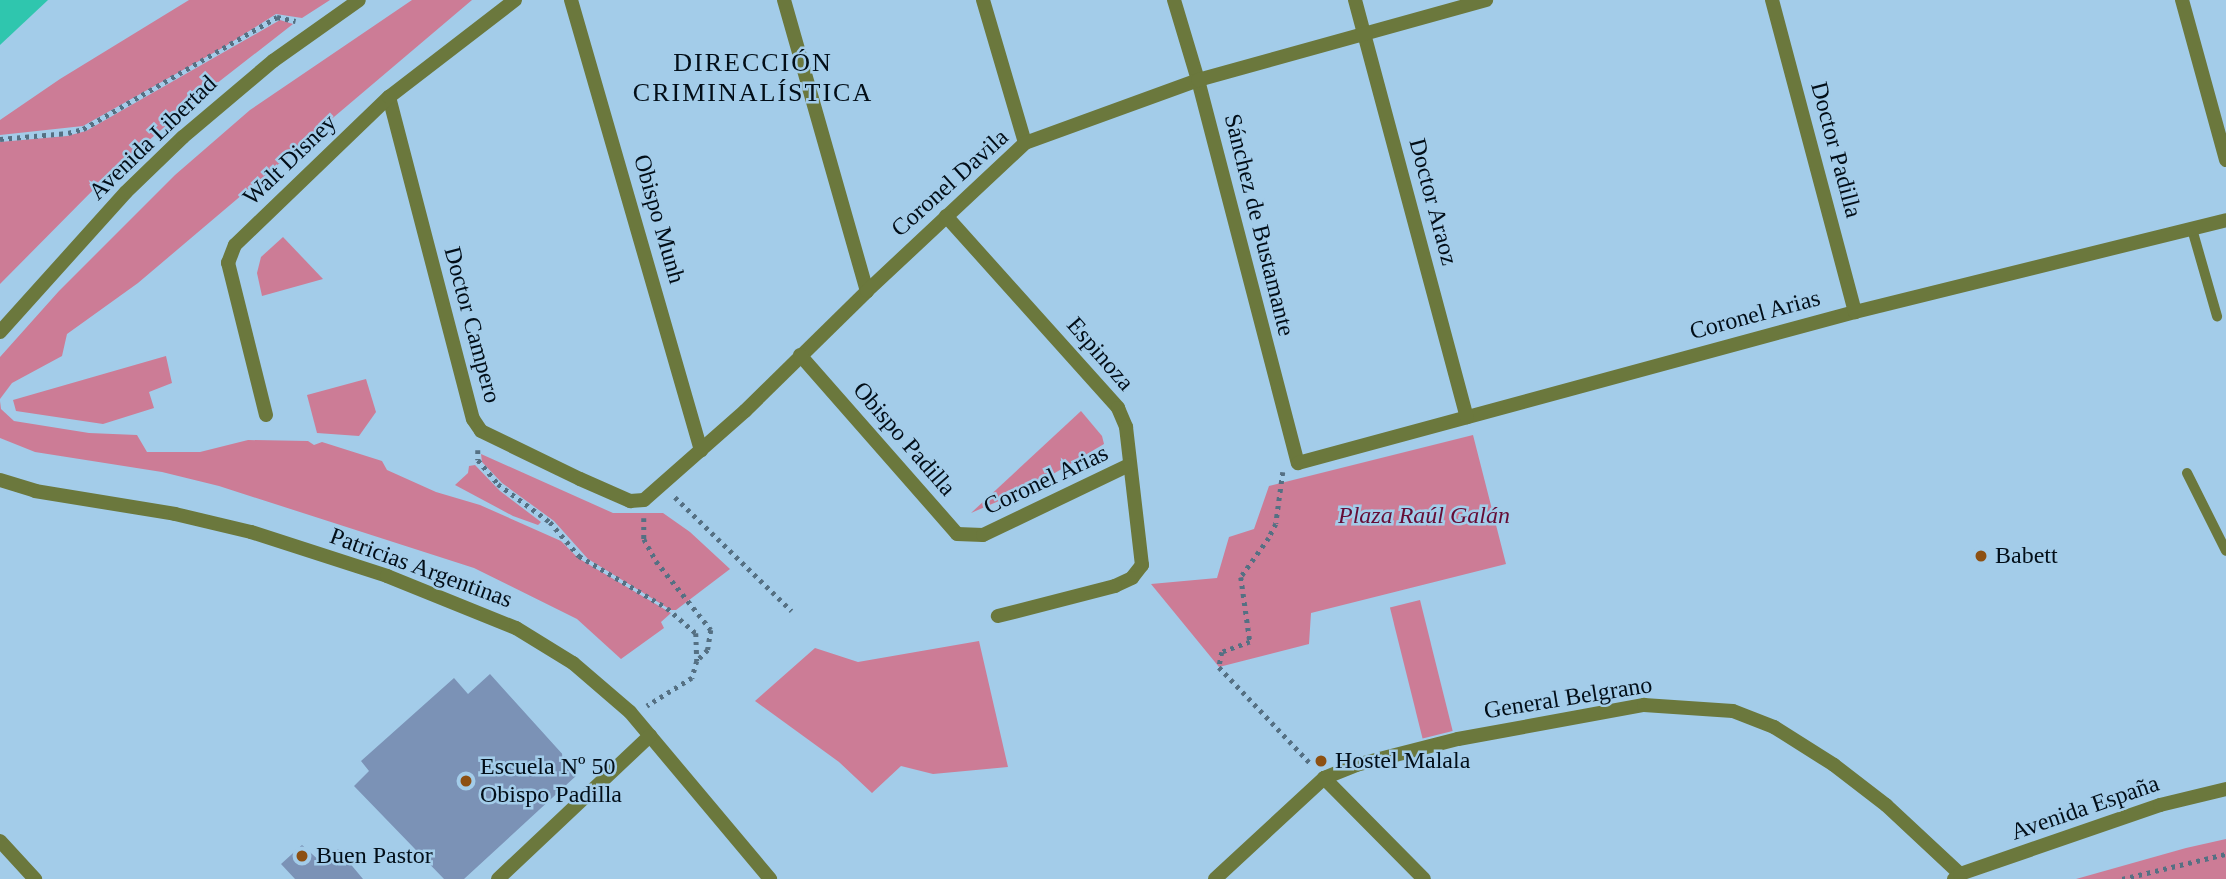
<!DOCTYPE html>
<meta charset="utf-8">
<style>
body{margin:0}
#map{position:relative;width:2226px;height:879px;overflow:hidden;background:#a3cce9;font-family:"Times New Roman",serif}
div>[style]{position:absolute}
.green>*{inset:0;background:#cc7c96;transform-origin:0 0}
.water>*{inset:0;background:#2fc6ae}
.building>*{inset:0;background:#7b92b6}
.path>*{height:4.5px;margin-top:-2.25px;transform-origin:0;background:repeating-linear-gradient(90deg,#557083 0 3.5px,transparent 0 8.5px)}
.service>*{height:10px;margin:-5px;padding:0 5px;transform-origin:5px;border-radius:5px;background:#6b783d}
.minor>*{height:14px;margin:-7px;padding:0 7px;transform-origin:7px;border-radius:7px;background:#6b783d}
.tertiary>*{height:14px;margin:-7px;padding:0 7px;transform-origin:7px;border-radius:7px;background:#6b783d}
.dots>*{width:19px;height:19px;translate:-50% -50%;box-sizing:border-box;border:4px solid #a3cce9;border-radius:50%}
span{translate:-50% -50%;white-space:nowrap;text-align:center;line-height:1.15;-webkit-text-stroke:5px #a3cce9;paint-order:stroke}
.street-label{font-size:24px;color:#020e18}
.park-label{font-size:24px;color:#650c35;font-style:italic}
.poi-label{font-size:24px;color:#020e18}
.left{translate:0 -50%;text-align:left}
.neighbourhood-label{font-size:26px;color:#020e18;letter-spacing:2px}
</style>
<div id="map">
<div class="green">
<div style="clip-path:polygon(189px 0,330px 0,302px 18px,276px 14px,224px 47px,83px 126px,0 135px,0 120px,60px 79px)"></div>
<div style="clip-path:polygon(412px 0,472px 0,138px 283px,67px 334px,62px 356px,12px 383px,0 399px,0 357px,59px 291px,175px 175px,250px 110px)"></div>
<div style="clip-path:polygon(280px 20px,293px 24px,198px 98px,103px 180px,0 284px,0 142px,67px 136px,86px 131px)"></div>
<div style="clip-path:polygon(283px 237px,323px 279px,262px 296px,257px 273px,261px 257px)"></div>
<div style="clip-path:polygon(166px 356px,172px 383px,149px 392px,154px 408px,103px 424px,16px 411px,13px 400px)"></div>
<div style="clip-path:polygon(366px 379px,376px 412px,359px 436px,317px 433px,307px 395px)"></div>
<div style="clip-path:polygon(0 401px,1px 409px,14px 421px,89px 433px,137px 435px,147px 452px,200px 452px,248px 440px,308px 441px,314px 445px,322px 442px,382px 461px,387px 470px,436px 492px,480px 505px,561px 541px,578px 558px,671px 613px,661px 622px,664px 628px,621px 659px,577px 619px,474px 568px,219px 486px,162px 472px,35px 452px,0 438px)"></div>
<div style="clip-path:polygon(1081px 411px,1102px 436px,1104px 444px,1031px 487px,971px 513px)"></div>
<div style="clip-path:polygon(1473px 435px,1506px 564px,1311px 613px,1309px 644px,1219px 667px,1151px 584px,1217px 578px,1229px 537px,1254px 529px,1269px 486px)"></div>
<div style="clip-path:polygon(481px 454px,613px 513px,663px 513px,690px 532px,730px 569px,676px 610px,671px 610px,588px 559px,554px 521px,502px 483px,482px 462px)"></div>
<div style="clip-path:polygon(475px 465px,500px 491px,541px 522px,538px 525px,513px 516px,455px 485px,468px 473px,469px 466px)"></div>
<div style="left:1420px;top:600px;width:135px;height:31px;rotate:76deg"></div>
<div style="clip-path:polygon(979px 641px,1008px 767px,933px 774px,901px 766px,872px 793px,839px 762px,755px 701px,815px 648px,858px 662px)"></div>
<div style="clip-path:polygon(2226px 839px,2226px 879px,2076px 879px,2186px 848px)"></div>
</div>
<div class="water">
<div style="clip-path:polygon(0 0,48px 0,0 45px)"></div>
</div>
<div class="building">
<div style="clip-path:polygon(490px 674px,565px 757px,563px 760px,577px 775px,464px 879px,444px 879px,354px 786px,369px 771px,361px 761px,454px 678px,468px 694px)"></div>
<div style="clip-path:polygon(302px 845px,322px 863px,338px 849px,363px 879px,295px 879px,281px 864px)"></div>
</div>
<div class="path">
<div style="left:0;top:139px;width:68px;rotate:-5deg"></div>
<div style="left:68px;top:133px;width:16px;rotate:-15deg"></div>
<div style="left:83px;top:129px;width:224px;rotate:-30deg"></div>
<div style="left:277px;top:17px;width:19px;rotate:12deg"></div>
<div style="left:478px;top:450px;width:10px;rotate:90deg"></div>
<div style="left:478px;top:460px;width:31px;rotate:50deg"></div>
<div style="left:498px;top:484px;width:64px;rotate:36.2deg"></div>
<div style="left:550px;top:522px;width:45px;rotate:49.5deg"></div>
<div style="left:579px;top:556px;width:102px;rotate:30.6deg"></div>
<div style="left:667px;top:608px;width:38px;rotate:41deg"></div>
<div style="left:696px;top:633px;width:28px;rotate:88deg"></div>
<div style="left:697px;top:661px;width:18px;rotate:106deg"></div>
<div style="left:692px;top:678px;width:53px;rotate:148.1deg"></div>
<div style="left:1283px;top:472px;width:52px;rotate:97.7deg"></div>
<div style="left:1276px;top:524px;width:16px;rotate:117deg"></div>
<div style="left:1269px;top:538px;width:48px;rotate:125.7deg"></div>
<div style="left:1241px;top:577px;width:66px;rotate:82.1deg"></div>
<div style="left:1250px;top:642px;width:30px;rotate:160deg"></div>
<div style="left:1222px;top:652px;width:15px;rotate:101deg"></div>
<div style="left:1219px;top:667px;width:135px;rotate:46.5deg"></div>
<div style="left:675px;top:497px;width:163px;rotate:44.3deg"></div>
<div style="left:644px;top:518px;width:21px;rotate:90deg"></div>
<div style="left:644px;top:539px;width:25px;rotate:61deg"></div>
<div style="left:656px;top:561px;width:88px;rotate:51.4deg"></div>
<div style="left:711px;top:630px;width:20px;rotate:99deg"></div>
<div style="left:708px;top:650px;width:14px;rotate:135deg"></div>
<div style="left:2122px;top:879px;width:107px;rotate:-13.5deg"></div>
</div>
<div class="service">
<div style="left:2192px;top:229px;width:91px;rotate:74deg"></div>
<div style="left:2187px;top:473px;width:87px;rotate:63.4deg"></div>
</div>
<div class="minor">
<div style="left:571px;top:0;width:469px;rotate:73.9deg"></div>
<div style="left:784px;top:0;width:303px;rotate:74.1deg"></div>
<div style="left:983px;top:0;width:149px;rotate:73.6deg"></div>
<div style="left:1174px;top:0;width:84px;rotate:73.3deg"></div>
<div style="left:1198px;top:80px;width:396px;rotate:75.4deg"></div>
<div style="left:1298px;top:463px;width:577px;rotate:-15.17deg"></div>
<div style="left:1855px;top:312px;width:382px;rotate:-13.9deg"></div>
<div style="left:1355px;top:0;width:432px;rotate:75deg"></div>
<div style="left:1772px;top:0;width:323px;rotate:75.1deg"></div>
<div style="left:2182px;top:0;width:166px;rotate:74.6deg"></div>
<div style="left:389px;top:97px;width:333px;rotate:75.4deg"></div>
<div style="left:473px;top:419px;width:14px;rotate:56deg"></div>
<div style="left:481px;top:431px;width:110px;rotate:25.9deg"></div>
<div style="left:580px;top:479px;width:55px;rotate:23.7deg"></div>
<div style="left:630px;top:501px;width:14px;rotate:-4deg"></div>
<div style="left:644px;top:500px;width:135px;rotate:-41.4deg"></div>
<div style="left:745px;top:411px;width:171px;rotate:-44.5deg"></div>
<div style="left:867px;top:291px;width:216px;rotate:-43.1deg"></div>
<div style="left:1025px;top:143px;width:184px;rotate:-20deg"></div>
<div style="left:1198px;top:80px;width:299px;rotate:-15.5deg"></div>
<div style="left:946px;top:216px;width:258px;rotate:48.1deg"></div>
<div style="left:1118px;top:408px;width:21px;rotate:67deg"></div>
<div style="left:1126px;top:427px;width:139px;rotate:83.4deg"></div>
<div style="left:1142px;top:565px;width:16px;rotate:128deg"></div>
<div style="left:1132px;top:578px;width:19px;rotate:155deg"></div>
<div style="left:1115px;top:586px;width:121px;rotate:165.6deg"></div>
<div style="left:0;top:332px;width:188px;rotate:-48deg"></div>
<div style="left:126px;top:192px;width:79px;rotate:-44deg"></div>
<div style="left:183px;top:137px;width:118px;rotate:-40.2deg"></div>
<div style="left:273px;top:61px;width:105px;rotate:-35.3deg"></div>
<div style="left:800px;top:355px;width:238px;rotate:48.7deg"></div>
<div style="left:957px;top:534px;width:26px;rotate:2deg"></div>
<div style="left:983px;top:535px;width:162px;rotate:-25.6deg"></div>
<div style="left:266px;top:415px;width:157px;rotate:-104deg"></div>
<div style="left:228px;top:263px;width:19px;rotate:-69deg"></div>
<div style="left:235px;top:245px;width:214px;rotate:-43.9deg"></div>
<div style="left:389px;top:97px;width:159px;rotate:-37.6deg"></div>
<div style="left:0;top:480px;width:37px;rotate:17deg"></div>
<div style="left:35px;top:491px;width:142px;rotate:9.3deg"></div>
<div style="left:175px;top:514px;width:78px;rotate:13.3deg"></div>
<div style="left:251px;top:532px;width:143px;rotate:17.9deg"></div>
<div style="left:387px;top:576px;width:139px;rotate:22deg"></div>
<div style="left:516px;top:628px;width:67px;rotate:31.6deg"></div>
<div style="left:573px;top:663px;width:75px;rotate:40.7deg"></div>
<div style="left:630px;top:712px;width:218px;rotate:50deg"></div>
<div style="left:1324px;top:778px;width:142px;rotate:45.3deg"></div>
<div style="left:0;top:841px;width:52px;rotate:47.4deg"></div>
<div style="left:498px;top:879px;width:209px;rotate:-43.3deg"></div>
<div style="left:1215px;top:879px;width:149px;rotate:-42.8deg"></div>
<div style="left:1324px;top:778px;width:35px;rotate:-22deg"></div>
<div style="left:1356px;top:765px;width:105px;rotate:-14.3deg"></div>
<div style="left:1458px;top:739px;width:189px;rotate:-10.4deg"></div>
<div style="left:1644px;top:705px;width:89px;rotate:3.9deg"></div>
<div style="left:1733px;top:711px;width:44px;rotate:21.3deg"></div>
<div style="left:1774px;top:727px;width:71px;rotate:32.3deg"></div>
<div style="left:1834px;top:765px;width:66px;rotate:37.6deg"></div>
<div style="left:1886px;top:805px;width:101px;rotate:43deg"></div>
</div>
<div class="tertiary">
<div style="left:1954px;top:879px;width:8px;rotate:-40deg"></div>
<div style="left:1960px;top:874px;width:212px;rotate:-19deg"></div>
<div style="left:2160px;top:805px;width:68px;rotate:-13.6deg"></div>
</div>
<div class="dots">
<div style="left:1981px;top:556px;background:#8d5012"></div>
<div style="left:1321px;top:761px;background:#8d5012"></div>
<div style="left:466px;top:781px;background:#8d5012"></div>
<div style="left:302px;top:856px;background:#8d5012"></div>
</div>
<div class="street-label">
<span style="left:153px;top:138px;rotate:-44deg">Avenida Libertad</span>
<span style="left:1836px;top:150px;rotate:75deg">Doctor Padilla</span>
<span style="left:290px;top:160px;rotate:-44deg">Walt Disney</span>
<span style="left:950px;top:183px;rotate:-42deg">Coronel Davila</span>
<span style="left:1433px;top:202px;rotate:75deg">Doctor Araoz</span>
<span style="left:659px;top:219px;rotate:74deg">Obispo Munh</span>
<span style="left:1259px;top:225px;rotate:76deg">Sánchez de Bustamante</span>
<span style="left:1755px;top:315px;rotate:-15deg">Coronel Arias</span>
<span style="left:472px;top:325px;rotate:75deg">Doctor Campero</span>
<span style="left:1100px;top:354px;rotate:49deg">Espinoza</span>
<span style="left:904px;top:439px;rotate:49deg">Obispo Padilla</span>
<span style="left:1046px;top:480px;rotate:-25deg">Coronel Arias</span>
<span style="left:421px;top:568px;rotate:20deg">Patricias Argentinas</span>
<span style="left:1568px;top:698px;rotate:-9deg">General Belgrano</span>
<span style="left:2085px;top:808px;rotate:-19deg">Avenida España</span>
</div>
<div class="park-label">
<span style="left:1424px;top:516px">Plaza Raúl Galán</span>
</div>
<div class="poi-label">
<span class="left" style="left:1995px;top:556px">Babett</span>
<span class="left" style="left:1335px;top:761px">Hostel Malala</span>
<span class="left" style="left:480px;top:781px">Escuela Nº 50<br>Obispo Padilla</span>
<span class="left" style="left:316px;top:856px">Buen Pastor</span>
</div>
<div class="neighbourhood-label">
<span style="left:753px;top:78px">DIRECCIÓN<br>CRIMINALÍSTICA</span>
</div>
</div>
